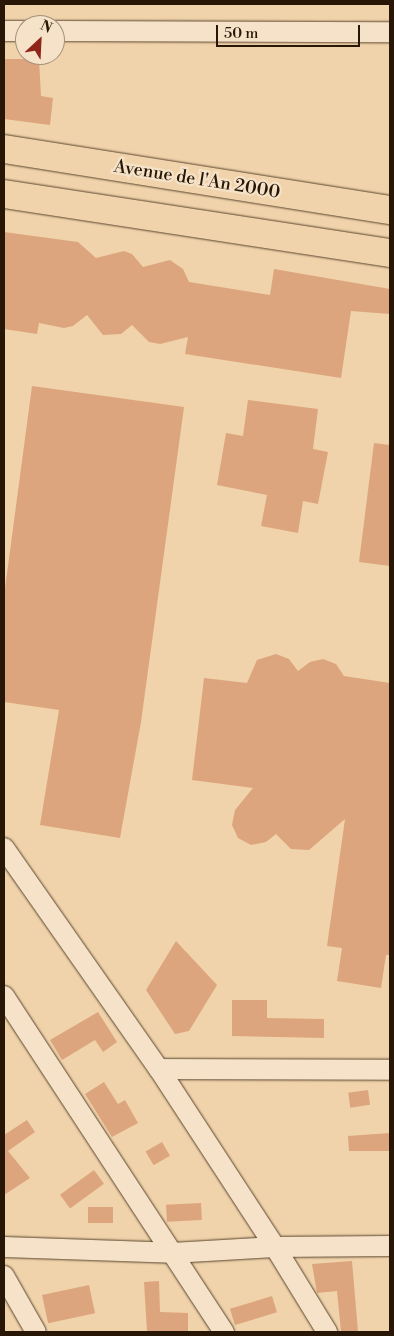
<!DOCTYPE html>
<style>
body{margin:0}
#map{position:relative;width:394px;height:1336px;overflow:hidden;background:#f0d3aa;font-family:"Libre Bodoni",serif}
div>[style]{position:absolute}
.building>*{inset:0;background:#dda57e;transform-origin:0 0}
.roads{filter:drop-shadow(0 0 1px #5a452f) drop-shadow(0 0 1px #5a452f)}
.street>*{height:20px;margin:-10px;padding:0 10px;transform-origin:10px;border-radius:10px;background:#f5e2c8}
.primary>*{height:28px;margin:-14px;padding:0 14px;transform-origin:14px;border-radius:14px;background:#f0d3aa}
span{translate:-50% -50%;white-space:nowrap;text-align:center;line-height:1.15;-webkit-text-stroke:4.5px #f5e2c8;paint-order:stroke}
.street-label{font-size:18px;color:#281606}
.frame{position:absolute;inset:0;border:5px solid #281606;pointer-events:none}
.north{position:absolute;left:15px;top:15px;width:50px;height:50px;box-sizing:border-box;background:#f5e2c8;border:1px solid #a3907a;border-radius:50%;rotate:25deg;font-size:14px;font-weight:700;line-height:20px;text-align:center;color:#281606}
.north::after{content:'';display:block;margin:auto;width:18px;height:22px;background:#8f2418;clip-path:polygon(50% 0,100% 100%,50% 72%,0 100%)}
.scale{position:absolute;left:216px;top:25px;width:144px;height:22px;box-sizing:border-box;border:2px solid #281606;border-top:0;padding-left:6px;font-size:15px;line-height:18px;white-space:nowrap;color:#281606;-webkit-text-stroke:4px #f5e2c8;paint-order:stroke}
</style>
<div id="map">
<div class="building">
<div style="clip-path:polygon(4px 59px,39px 59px,41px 96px,53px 98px,50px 125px,4px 119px)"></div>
<div style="clip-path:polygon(4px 232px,78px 242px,96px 258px,124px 251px,132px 254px,143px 267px,170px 260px,183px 269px,189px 282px,270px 295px,274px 269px,390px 289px,390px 314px,351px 311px,341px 378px,185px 354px,188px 337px,160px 344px,149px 342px,132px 325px,121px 334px,103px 335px,87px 315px,73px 326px,64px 328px,39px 323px,37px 334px,4px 329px)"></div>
<div style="clip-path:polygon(32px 386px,184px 407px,141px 722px,120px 838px,40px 825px,59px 710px,4px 702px,4px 596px)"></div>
<div style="clip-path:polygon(248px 400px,318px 409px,313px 449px,328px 452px,318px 504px,303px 501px,298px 533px,261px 526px,267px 495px,217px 485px,226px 433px,243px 436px)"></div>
<div style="clip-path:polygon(374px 443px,390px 445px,390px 566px,359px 562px)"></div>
<div style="clip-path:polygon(276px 654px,289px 659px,298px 671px,310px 662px,323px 659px,336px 664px,344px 676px,390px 683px,390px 955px,386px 955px,381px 988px,337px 981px,342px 948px,327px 946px,345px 819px,309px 850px,291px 849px,276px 834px,266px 842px,251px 845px,238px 838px,232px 825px,235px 810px,253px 788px,192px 780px,204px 678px,247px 683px,257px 660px)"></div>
<div style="clip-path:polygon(176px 941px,217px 985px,189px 1031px,175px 1034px,146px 990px)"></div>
<div style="clip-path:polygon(232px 1000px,267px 1000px,267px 1018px,324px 1019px,324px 1038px,232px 1036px)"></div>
<div style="clip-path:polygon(98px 1012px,117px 1042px,103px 1052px,95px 1040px,62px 1060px,50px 1040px)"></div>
<div style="clip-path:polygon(104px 1082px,118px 1104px,125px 1100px,138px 1123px,112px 1137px,85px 1094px)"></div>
<div style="left:368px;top:1090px;width:15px;height:20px;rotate:82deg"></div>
<div style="clip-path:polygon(27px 1120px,35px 1132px,8px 1151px,30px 1178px,4px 1195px,4px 1135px)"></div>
<div style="clip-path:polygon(390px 1133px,390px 1151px,349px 1151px,348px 1136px)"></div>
<div style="left:162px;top:1142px;width:16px;height:19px;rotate:60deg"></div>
<div style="left:94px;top:1170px;width:17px;height:42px;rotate:54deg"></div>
<div style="left:201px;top:1203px;width:17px;height:35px;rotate:87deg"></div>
<div style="left:88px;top:1207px;width:25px;height:16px"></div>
<div style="clip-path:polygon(352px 1261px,358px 1331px,341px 1332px,337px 1291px,317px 1293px,312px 1264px)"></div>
<div style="clip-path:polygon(159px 1281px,160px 1312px,188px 1313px,188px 1332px,147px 1331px,144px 1282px)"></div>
<div style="left:89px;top:1285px;width:29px;height:48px;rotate:78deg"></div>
<div style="left:272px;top:1296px;width:17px;height:44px;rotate:73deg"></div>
</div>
<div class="roads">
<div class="street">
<div style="left:4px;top:31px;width:21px"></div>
<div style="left:55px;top:31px;width:335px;rotate:0.2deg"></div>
<div style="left:4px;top:848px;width:270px;rotate:55deg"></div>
<div style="left:159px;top:1069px;width:212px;rotate:56.9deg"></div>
<div style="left:275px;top:1247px;width:100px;rotate:58.5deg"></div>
<div style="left:4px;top:996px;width:402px;rotate:56.8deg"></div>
<div style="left:159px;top:1069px;width:231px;rotate:0.2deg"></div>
<div style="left:4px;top:1247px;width:168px;rotate:2deg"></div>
<div style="left:172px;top:1253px;width:103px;rotate:-3.3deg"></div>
<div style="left:275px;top:1247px;width:115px;rotate:-0.5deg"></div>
<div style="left:4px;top:1276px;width:64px;rotate:60.3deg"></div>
</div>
<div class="primary">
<div style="left:4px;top:149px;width:391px;rotate:9deg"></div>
<div style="left:4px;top:194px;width:390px;rotate:8.7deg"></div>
</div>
</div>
<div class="street-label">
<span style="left:197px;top:180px;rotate:9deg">Avenue de l'An 2000</span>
</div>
<div class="frame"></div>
<div class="north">N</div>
<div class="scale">50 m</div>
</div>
